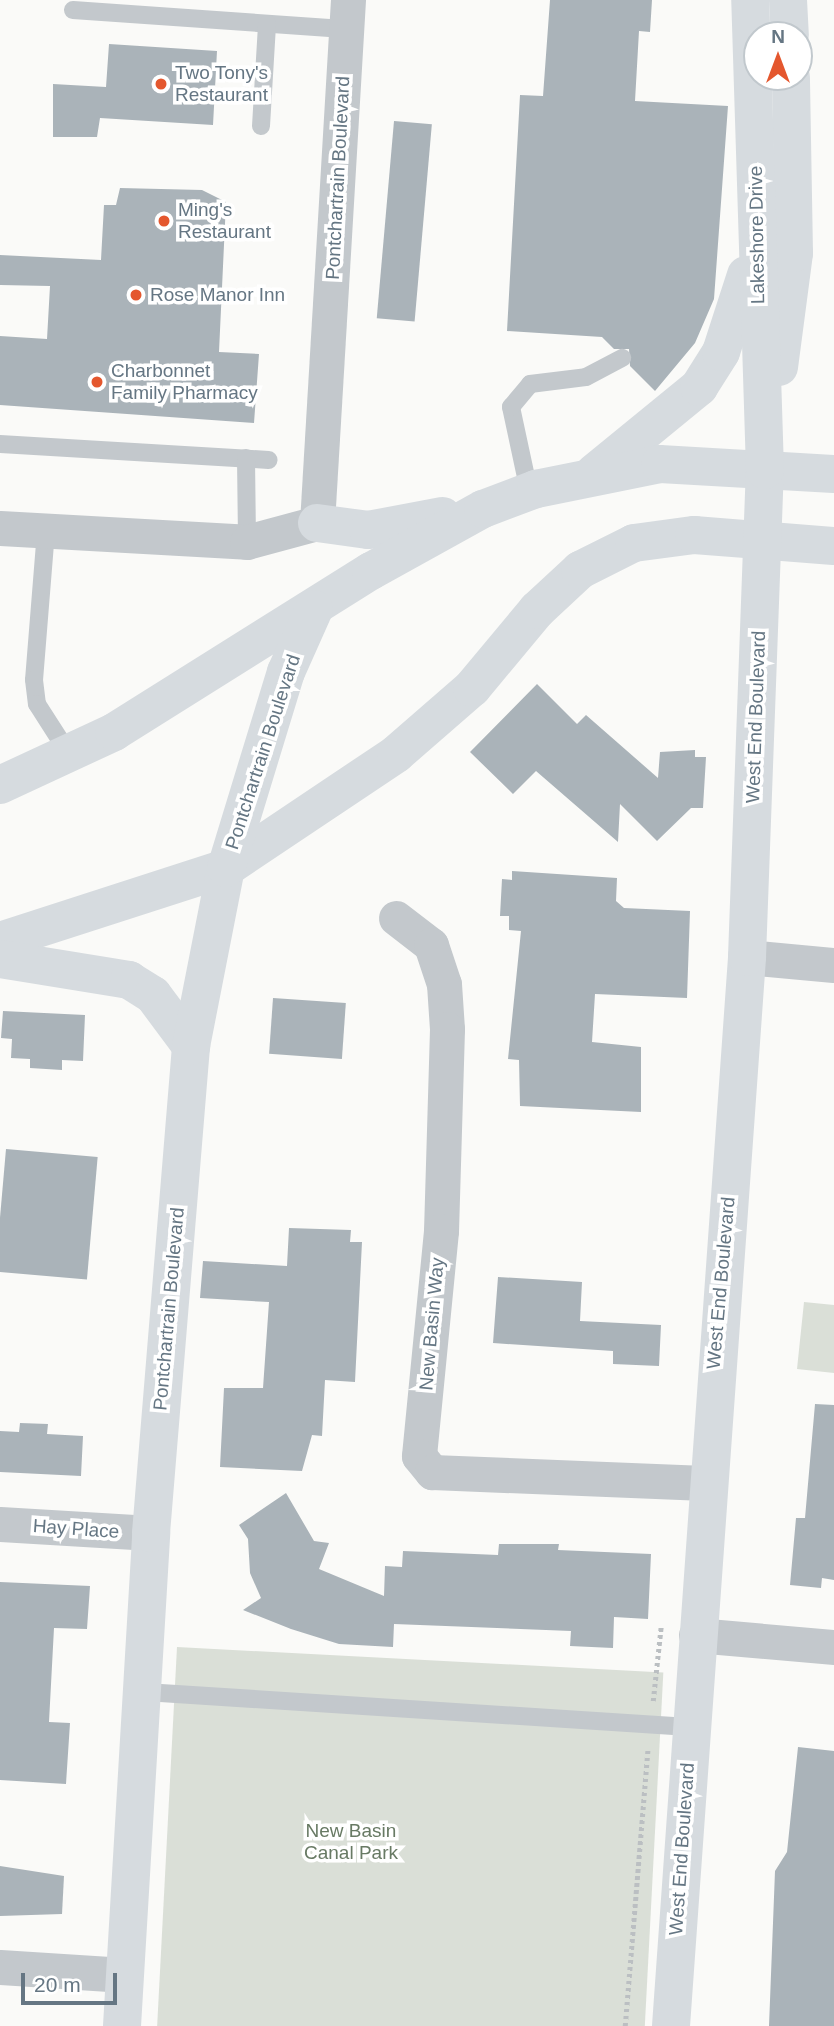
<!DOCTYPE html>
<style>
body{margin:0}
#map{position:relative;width:834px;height:2026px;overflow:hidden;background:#fafaf8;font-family:Arial,sans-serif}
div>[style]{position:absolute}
.green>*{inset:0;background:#dadfd7;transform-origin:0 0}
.building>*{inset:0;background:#aab3b9;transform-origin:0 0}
.path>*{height:4.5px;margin-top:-2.25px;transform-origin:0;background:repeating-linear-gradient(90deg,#bbbfc2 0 3.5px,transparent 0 7px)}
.lane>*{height:18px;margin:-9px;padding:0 9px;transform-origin:9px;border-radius:9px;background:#c3c8cc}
.street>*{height:35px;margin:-17.5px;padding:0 17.5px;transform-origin:17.5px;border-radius:17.5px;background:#c3c8cc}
.secondary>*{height:38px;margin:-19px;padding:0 19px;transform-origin:19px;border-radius:19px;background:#d6dbdf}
.dots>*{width:19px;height:19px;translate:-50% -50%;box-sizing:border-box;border:4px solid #fff;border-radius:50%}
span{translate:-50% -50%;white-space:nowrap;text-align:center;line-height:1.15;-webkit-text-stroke:7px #fff;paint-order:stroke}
.poi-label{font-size:19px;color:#657683}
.left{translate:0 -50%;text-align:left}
.street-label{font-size:19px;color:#657683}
.park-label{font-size:19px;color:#687a64}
.north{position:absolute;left:743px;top:21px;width:70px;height:70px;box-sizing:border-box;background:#fff;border:2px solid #c1c8cd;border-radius:50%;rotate:0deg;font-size:19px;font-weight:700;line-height:28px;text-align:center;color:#657683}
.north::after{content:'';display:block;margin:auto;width:24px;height:32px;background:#e4572e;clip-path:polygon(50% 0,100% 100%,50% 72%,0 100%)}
.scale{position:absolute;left:21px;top:1973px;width:96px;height:32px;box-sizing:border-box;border:4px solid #657683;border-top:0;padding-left:9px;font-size:21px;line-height:24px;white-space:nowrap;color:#657683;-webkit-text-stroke:5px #fff;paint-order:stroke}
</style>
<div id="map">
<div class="green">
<div style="clip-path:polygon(804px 1302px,834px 1305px,834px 1373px,797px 1369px)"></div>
<div style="left:177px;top:1647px;width:487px;height:380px;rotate:3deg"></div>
</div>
<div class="building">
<div style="clip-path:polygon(550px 0,652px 0,650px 32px,639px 31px,635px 101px,728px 106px,714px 299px,695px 343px,655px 391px,630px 366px,629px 349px,614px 349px,602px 337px,507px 331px,520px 95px,543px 96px)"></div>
<div style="clip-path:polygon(109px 44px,217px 51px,213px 125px,100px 118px,97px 137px,53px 137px,53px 84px,106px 87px)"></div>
<div style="left:394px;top:121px;width:38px;height:198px;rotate:5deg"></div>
<div style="clip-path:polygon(120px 188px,202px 190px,226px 202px,219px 352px,259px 354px,254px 423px,0 405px,0 336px,47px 339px,50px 286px,0 285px,0 255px,101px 260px,104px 205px,116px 205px)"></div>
<div style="clip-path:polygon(537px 684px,577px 724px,586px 715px,658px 778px,660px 752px,695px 750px,695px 757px,706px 757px,703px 808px,691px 808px,657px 841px,620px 804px,618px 842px,536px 771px,513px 794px,470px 752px)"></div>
<div style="clip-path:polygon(512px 871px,617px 878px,616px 901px,624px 908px,690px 911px,687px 998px,595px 994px,592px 1042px,641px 1047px,641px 1112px,520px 1106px,519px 1060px,508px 1059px,521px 931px,509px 930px,509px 916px,500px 916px,502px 879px,512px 880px)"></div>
<div style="left:273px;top:998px;width:73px;height:56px;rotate:4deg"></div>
<div style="clip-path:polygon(3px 1011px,85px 1015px,83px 1061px,62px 1060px,62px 1070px,30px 1068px,30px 1059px,11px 1058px,12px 1039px,1px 1038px)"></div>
<div style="left:6px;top:1149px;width:92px;height:123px;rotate:5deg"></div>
<div style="clip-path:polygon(289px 1228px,351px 1230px,350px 1242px,362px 1242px,355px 1382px,325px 1380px,322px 1436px,312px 1435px,302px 1471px,220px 1467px,224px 1388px,263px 1388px,269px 1302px,200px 1298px,203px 1261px,287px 1266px)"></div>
<div style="clip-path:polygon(498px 1277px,582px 1282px,580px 1321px,661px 1325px,659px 1366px,613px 1364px,613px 1351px,493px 1343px)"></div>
<div style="clip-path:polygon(815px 1404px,834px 1405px,834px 1580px,822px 1578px,821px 1588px,790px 1585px,796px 1518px,805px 1518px)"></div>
<div style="clip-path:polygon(20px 1423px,48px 1424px,47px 1434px,83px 1436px,81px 1476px,0 1472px,0 1431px,19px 1432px)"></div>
<div style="clip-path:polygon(286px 1493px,314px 1541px,329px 1543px,319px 1569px,384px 1596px,385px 1566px,402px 1567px,403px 1551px,498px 1555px,499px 1544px,559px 1544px,558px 1550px,651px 1554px,648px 1619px,614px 1617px,613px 1648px,570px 1646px,571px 1631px,394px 1624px,393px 1647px,339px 1644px,291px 1629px,243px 1610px,261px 1598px,250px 1573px,248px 1539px,239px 1525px)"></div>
<div style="clip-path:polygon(0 1582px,90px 1586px,87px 1629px,54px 1628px,49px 1722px,70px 1723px,66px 1784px,0 1780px)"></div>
<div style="clip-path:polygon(798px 1747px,834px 1751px,834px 2026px,769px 2026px,775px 1871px,787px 1852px)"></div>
<div style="clip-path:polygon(0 1866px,64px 1876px,62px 1914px,0 1916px)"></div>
</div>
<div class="path">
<div style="left:653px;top:1701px;width:75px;rotate:-83.9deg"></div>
<div style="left:625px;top:2026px;width:279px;rotate:-85.3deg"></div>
</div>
<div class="lane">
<div style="left:73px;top:10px;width:275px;rotate:4deg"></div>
<div style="left:261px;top:126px;width:102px;rotate:-86.6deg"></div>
<div style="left:0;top:444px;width:269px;rotate:3.4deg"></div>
<div style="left:246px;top:458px;width:84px;rotate:89.3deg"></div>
<div style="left:529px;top:491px;width:86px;rotate:-102.1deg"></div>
<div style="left:511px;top:407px;width:30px;rotate:-50deg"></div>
<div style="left:530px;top:384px;width:56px;rotate:-7.1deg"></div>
<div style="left:586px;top:377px;width:41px;rotate:-27.8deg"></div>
<div style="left:46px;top:531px;width:149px;rotate:94.6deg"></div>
<div style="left:34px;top:680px;width:24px;rotate:83deg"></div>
<div style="left:37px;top:704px;width:59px;rotate:57.4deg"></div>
<div style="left:145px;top:1692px;width:545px;rotate:3.68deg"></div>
</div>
<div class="street">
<div style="left:0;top:528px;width:247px;rotate:3.2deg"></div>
<div style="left:247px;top:542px;width:73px;rotate:-15.2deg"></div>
<div style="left:317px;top:523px;width:524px;rotate:-86.61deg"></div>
<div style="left:396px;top:918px;width:44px;rotate:37.6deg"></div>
<div style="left:431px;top:945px;width:41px;rotate:71.6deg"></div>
<div style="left:444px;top:984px;width:45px;rotate:86.2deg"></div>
<div style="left:447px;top:1029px;width:202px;rotate:91.7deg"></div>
<div style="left:441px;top:1231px;width:226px;rotate:95.6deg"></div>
<div style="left:419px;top:1456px;width:21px;rotate:51deg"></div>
<div style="left:432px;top:1472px;width:273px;rotate:2.3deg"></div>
<div style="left:747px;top:957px;width:87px;rotate:5.3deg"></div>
<div style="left:0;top:1524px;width:151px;rotate:3.4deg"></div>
<div style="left:696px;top:1635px;width:139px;rotate:5deg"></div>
<div style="left:0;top:1967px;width:125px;rotate:3.7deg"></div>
</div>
<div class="secondary">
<div style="left:788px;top:0;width:35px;rotate:87deg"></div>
<div style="left:779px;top:367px;width:115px;rotate:-82.5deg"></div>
<div style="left:794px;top:253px;width:176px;rotate:-91deg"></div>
<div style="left:594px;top:473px;width:136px;rotate:-39.3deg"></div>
<div style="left:699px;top:387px;width:41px;rotate:-57.8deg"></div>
<div style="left:721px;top:352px;width:81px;rotate:-72deg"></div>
<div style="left:317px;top:523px;width:51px;rotate:7.8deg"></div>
<div style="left:368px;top:530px;width:76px;rotate:-10.6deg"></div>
<div style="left:0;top:785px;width:126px;rotate:-24.9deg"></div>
<div style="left:114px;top:732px;width:303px;rotate:-32.1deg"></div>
<div style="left:371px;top:571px;width:128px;rotate:-29deg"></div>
<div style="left:483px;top:509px;width:57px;rotate:-20.7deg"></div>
<div style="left:536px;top:489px;width:126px;rotate:-11.4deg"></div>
<div style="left:660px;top:464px;width:174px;rotate:3.3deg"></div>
<div style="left:0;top:941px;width:237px;rotate:-17.9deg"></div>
<div style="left:226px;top:868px;width:205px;rotate:-33.8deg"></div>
<div style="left:396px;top:754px;width:101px;rotate:-41deg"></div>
<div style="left:472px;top:688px;width:102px;rotate:-50.2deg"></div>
<div style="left:537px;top:610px;width:59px;rotate:-42.9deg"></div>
<div style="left:580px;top:570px;width:60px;rotate:-26.6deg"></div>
<div style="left:634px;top:543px;width:61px;rotate:-7.6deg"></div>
<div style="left:694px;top:535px;width:140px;rotate:4.5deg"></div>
<div style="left:0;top:959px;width:131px;rotate:9.2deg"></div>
<div style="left:129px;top:980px;width:28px;rotate:32deg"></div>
<div style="left:153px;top:995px;width:64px;rotate:53.3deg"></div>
<div style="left:122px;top:2026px;width:494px;rotate:-86.6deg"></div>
<div style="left:151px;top:1533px;width:489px;rotate:-85.3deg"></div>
<div style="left:191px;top:1046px;width:181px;rotate:-78.9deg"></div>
<div style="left:226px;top:868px;width:205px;rotate:-73deg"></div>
<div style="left:286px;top:672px;width:69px;rotate:-66deg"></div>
<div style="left:671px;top:2026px;width:1072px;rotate:-85.93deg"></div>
<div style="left:747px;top:957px;width:487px;rotate:-87.9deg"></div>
<div style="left:765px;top:470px;width:470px;rotate:-91.8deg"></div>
</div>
<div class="dots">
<div style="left:161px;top:84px;background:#e4572e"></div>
<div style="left:164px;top:221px;background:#e4572e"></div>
<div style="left:136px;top:295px;background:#e4572e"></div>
<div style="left:97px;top:382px;background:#e4572e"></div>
</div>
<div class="poi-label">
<span class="left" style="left:175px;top:84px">Two Tony's<br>Restaurant</span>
<span class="left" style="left:178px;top:221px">Ming's<br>Restaurant</span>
<span class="left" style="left:150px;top:295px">Rose Manor Inn</span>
<span class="left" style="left:111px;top:382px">Charbonnet<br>Family Pharmacy</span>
</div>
<div class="street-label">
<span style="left:338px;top:178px;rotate:-87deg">Pontchartrain Boulevard</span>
<span style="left:757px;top:235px;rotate:-91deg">Lakeshore Drive</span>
<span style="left:756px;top:717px;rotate:-88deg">West End Boulevard</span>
<span style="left:263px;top:752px;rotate:-72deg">Pontchartrain Boulevard</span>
<span style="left:721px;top:1283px;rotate:-85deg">West End Boulevard</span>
<span style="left:169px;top:1309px;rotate:-85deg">Pontchartrain Boulevard</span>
<span style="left:432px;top:1324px;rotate:-85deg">New Basin Way</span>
<span style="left:76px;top:1529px;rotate:4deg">Hay Place</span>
<span style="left:682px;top:1849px;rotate:-86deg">West End Boulevard</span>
</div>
<div class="park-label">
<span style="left:351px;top:1842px">New Basin<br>Canal Park</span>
</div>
<div class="north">N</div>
<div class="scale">20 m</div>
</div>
